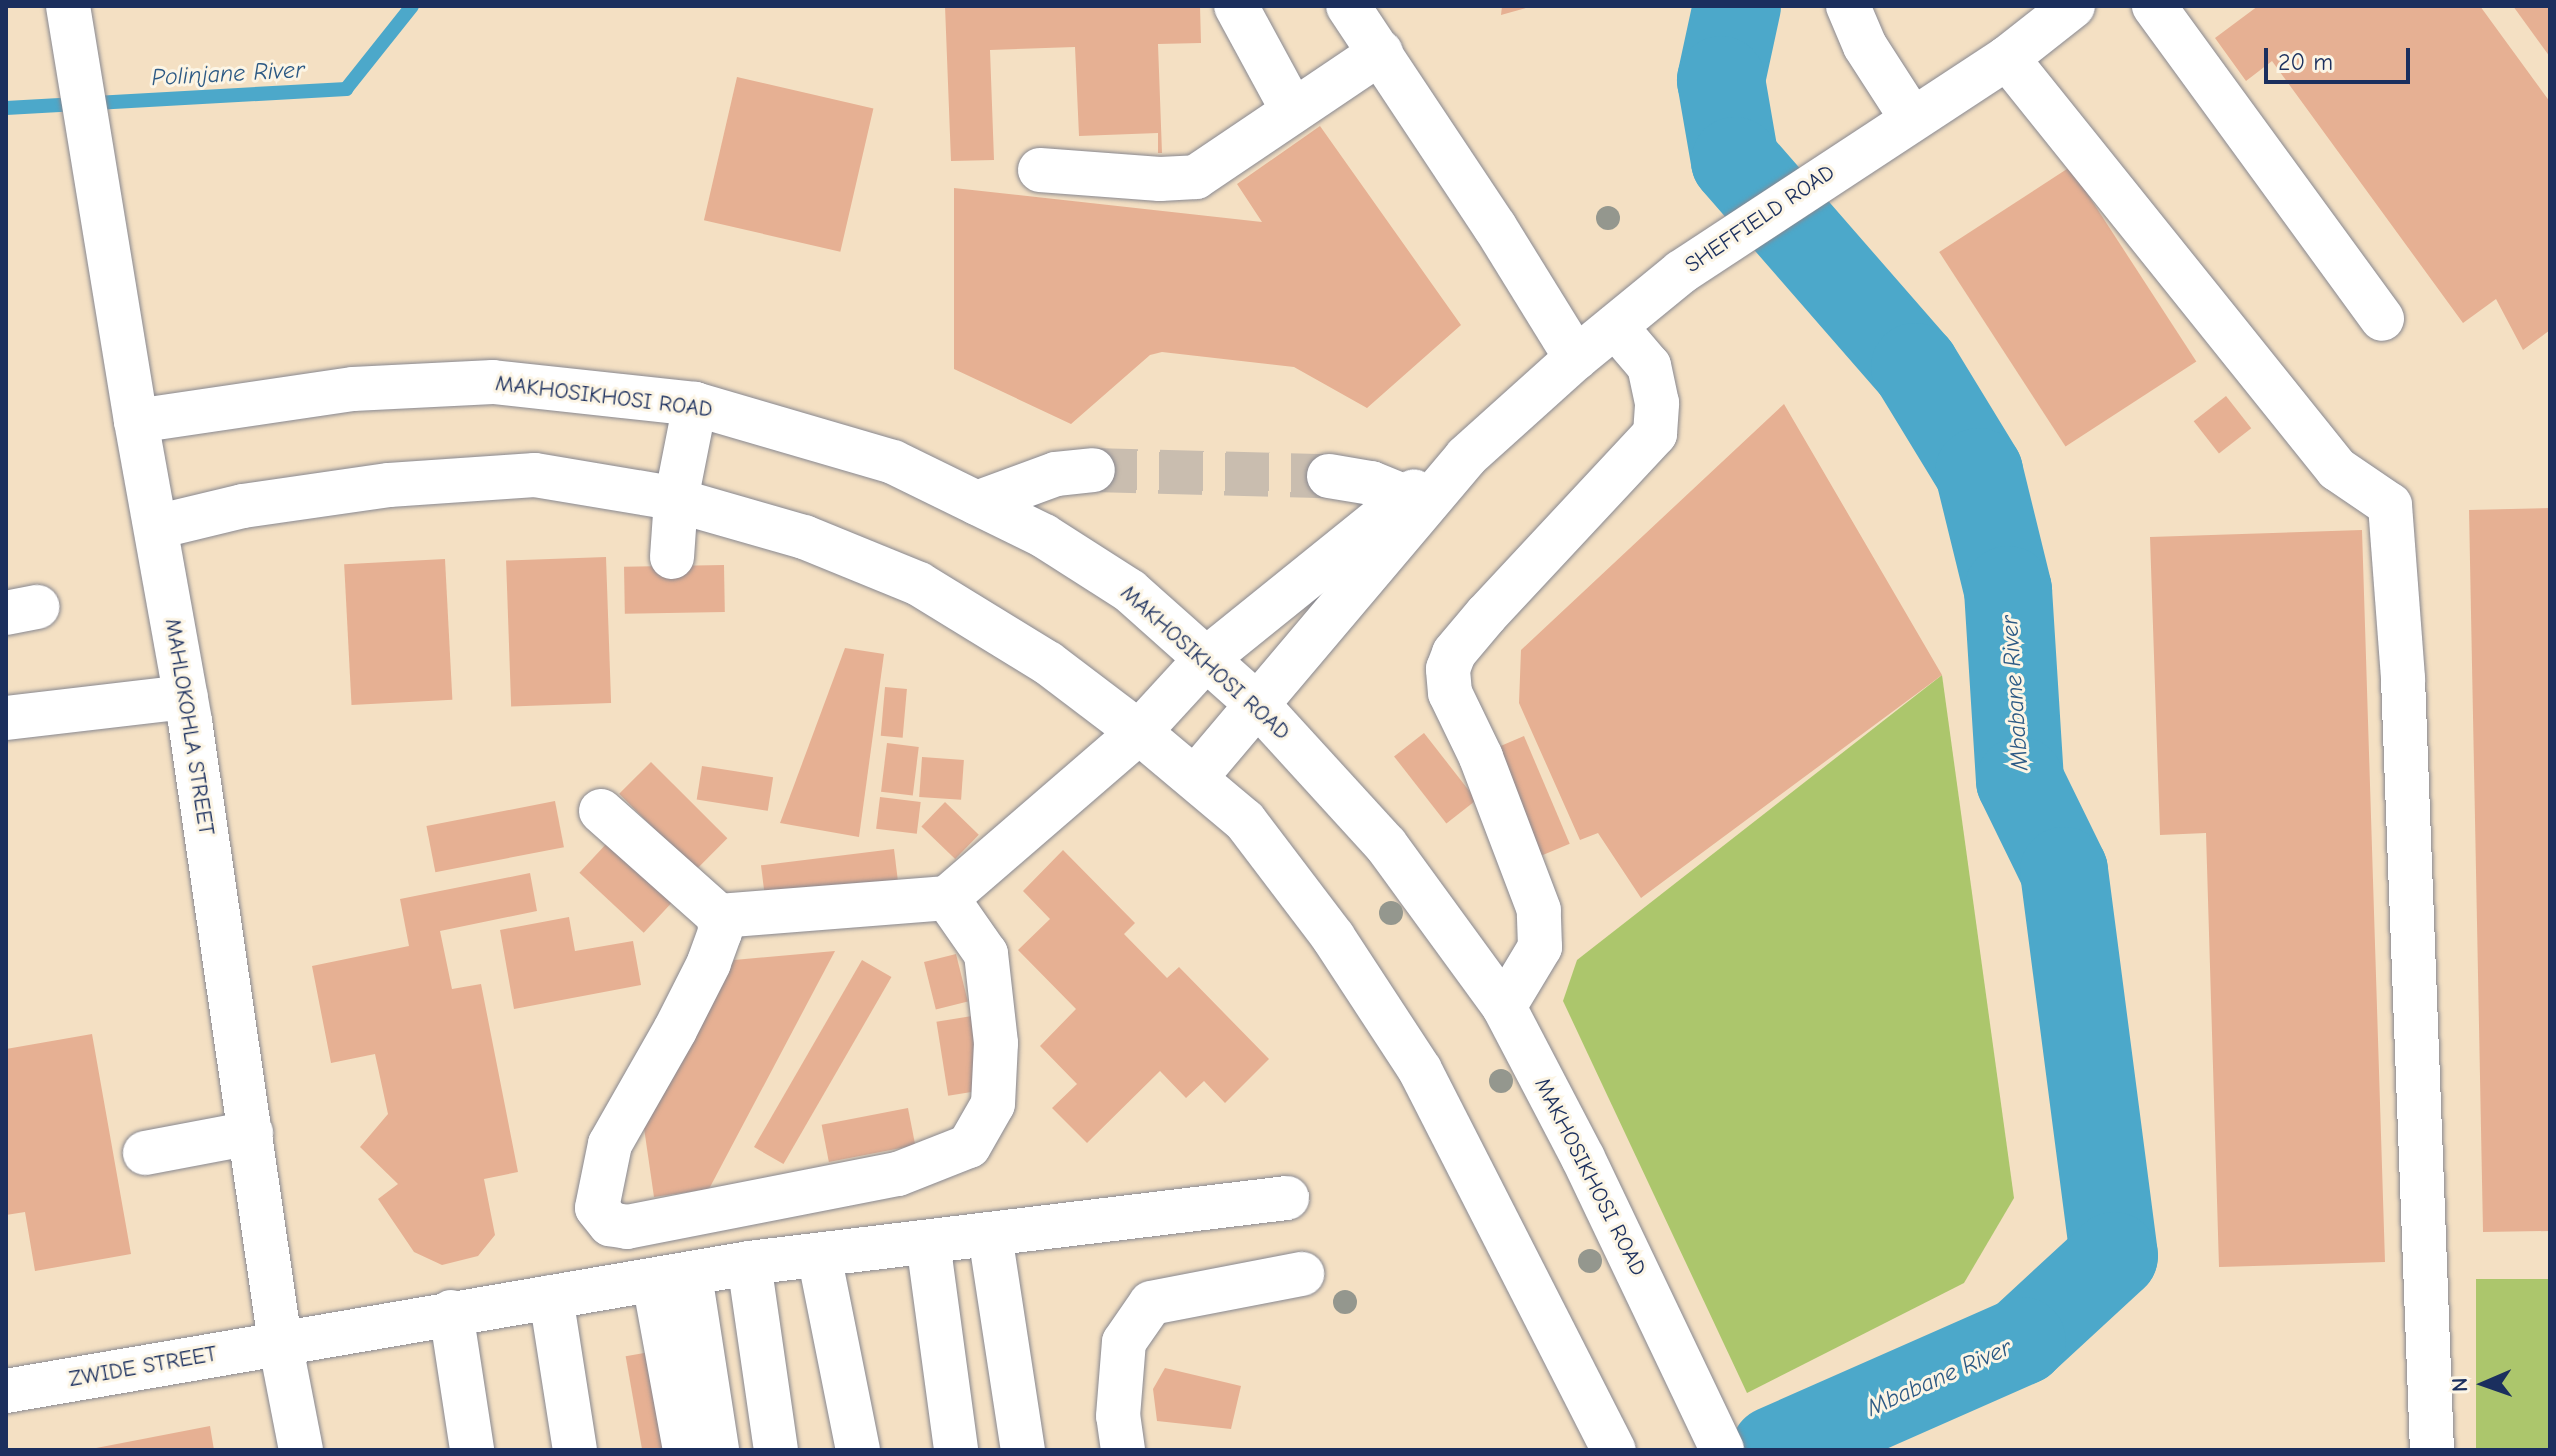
<!DOCTYPE html>
<style>
body{margin:0}
#map{position:relative;width:2556px;height:1456px;overflow:hidden;background:#f4e0c3;font-family:"Comic Neue",sans-serif}
div>[style]{position:absolute}
.green>*{inset:0;background:#acc66c;transform-origin:0 0}
.stream>*{height:14px;margin:-7px;padding:0 7px;transform-origin:7px;border-radius:7px;background:#4ca8ca}
.river>*{height:88px;margin:-44px;padding:0 44px;transform-origin:44px;border-radius:44px;background:#4ca8ca}
.building>*{inset:0;background:#e6b093;transform-origin:0 0}
.minor-tunnel>*{height:44px;margin-top:-22px;transform-origin:0;background:repeating-linear-gradient(90deg,#c9bdaf 0 44px,transparent 0 66px)}
.roads{filter:drop-shadow(0 0 2px #888890) drop-shadow(0 0 2px #888890)}
.minor>*{height:44px;margin:-22px;padding:0 22px;transform-origin:22px;border-radius:22px;background:#fff}
.major>*{height:44px;margin:-22px;padding:0 22px;transform-origin:22px;border-radius:22px;background:#fff}
.trees>*{width:24px;height:24px;margin:-12px;border-radius:50%;background:#94978e}
span{translate:-50% -50%;white-space:nowrap;text-align:center;line-height:1.15;-webkit-text-stroke:6px #fcf5e5;paint-order:stroke}
.street-label{font-size:22px;color:#1b2f5e}
.water-label{font-size:24px;color:#2c5984;font-style:italic}
.frame{position:absolute;inset:0;border:8px solid #1b2f5e;pointer-events:none}
.north{position:absolute;left:2444px;top:1344px;width:80px;height:80px;-webkit-text-stroke:6px #fcf5e5;paint-order:stroke;rotate:268deg;font-size:22px;font-weight:700;line-height:32px;text-align:center;color:#1b2f5e}
.north::after{content:'';display:block;margin:auto;width:28px;height:36px;background:#1b2f5e;clip-path:polygon(50% 0,100% 100%,50% 72%,0 100%)}
.scale{position:absolute;left:2264px;top:48px;width:146px;height:36px;box-sizing:border-box;border:4px solid #1b2f5e;border-top:0;padding-left:10px;font-size:24px;line-height:28px;white-space:nowrap;color:#1b2f5e;-webkit-text-stroke:6px #fcf5e5;paint-order:stroke}
</style>
<div id="map">
<div class="green">
<div style="clip-path:polygon(1942px 675px,2014px 1198px,1964px 1283px,1747px 1393px,1563px 1001px,1577px 960px)"></div>
<div style="left:2550px;top:1279px;width:171px;height:74px;rotate:90deg"></div>
</div>
<div class="stream">
<div style="left:6px;top:108px;width:341px;rotate:-3.2deg"></div>
<div style="left:346px;top:89px;width:106px;rotate:-51.5deg"></div>
</div>
<div class="river">
<div style="left:1737px;top:6px;width:76px;rotate:102.2deg"></div>
<div style="left:1721px;top:80px;width:82px;rotate:80.2deg"></div>
<div style="left:1735px;top:161px;width:274px;rotate:48.9deg"></div>
<div style="left:1915px;top:367px;width:123px;rotate:58.6deg"></div>
<div style="left:1979px;top:472px;width:122px;rotate:76.2deg"></div>
<div style="left:2008px;top:590px;width:191px;rotate:86.4deg"></div>
<div style="left:2020px;top:781px;width:100px;rotate:63.9deg"></div>
<div style="left:2064px;top:871px;width:388px;rotate:82.6deg"></div>
<div style="left:2114px;top:1256px;width:125px;rotate:137.3deg"></div>
<div style="left:2022px;top:1341px;width:270px;rotate:156.2deg"></div>
</div>
<div class="building">
<div style="clip-path:polygon(945px 6px,1200px 6px,1201px 43px,1158px 44px,1162px 153px,1158px 153px,1158px 133px,1079px 136px,1075px 47px,990px 50px,994px 160px,951px 161px)"></div>
<div style="clip-path:polygon(1502px 6px,1533px 6px,1501px 15px)"></div>
<div style="clip-path:polygon(2258px 6px,2480px 6px,2550px 102px,2550px 330px,2523px 350px,2496px 299px,2463px 323px,2272px 61px,2246px 81px,2215px 38px)"></div>
<div style="clip-path:polygon(2513px 6px,2550px 6px,2550px 57px)"></div>
<div style="left:737px;top:77px;width:140px;height:147px;rotate:13deg"></div>
<div style="clip-path:polygon(1320px 126px,1461px 325px,1367px 408px,1294px 367px,1162px 352px,1150px 355px,1071px 424px,954px 369px,954px 188px,1262px 222px,1237px 184px)"></div>
<div style="left:2070px;top:167px;width:232px;height:156px;rotate:57deg"></div>
<div style="left:2226px;top:396px;width:41px;height:41px;rotate:52deg"></div>
<div style="clip-path:polygon(1784px 404px,1942px 675px,1641px 898px,1598px 833px,1580px 840px,1519px 703px,1521px 650px)"></div>
<div style="clip-path:polygon(2550px 508px,2550px 1231px,2483px 1232px,2469px 510px)"></div>
<div style="clip-path:polygon(2362px 530px,2385px 1262px,2219px 1267px,2206px 833px,2160px 835px,2150px 537px)"></div>
<div style="left:606px;top:557px;width:146px;height:100px;rotate:88deg"></div>
<div style="left:445px;top:559px;width:141px;height:101px;rotate:87deg"></div>
<div style="left:724px;top:565px;width:47px;height:100px;rotate:89deg"></div>
<div style="clip-path:polygon(845px 648px,884px 654px,859px 837px,780px 823px)"></div>
<div style="left:885px;top:687px;width:22px;height:49px;rotate:5deg"></div>
<div style="left:1424px;top:733px;width:85px;height:38px;rotate:52deg"></div>
<div style="left:1524px;top:736px;width:117px;height:35px;rotate:67deg"></div>
<div style="left:887px;top:743px;width:32px;height:49px;rotate:7deg"></div>
<div style="left:922px;top:757px;width:42px;height:40px;rotate:4deg"></div>
<div style="left:651px;top:762px;width:108px;height:45px;rotate:45deg"></div>
<div style="left:702px;top:766px;width:72px;height:34px;rotate:9deg"></div>
<div style="left:880px;top:797px;width:41px;height:32px;rotate:7deg"></div>
<div style="left:555px;top:801px;width:47px;height:131px;rotate:79deg"></div>
<div style="left:945px;top:802px;width:47px;height:34px;rotate:44deg"></div>
<div style="left:608px;top:842px;width:88px;height:42px;rotate:43deg"></div>
<div style="left:894px;top:849px;width:34px;height:134px;rotate:83deg"></div>
<div style="clip-path:polygon(1063px 850px,1135px 923px,1124px 934px,1167px 978px,1179px 967px,1269px 1059px,1225px 1103px,1204px 1081px,1186px 1098px,1160px 1071px,1087px 1143px,1052px 1108px,1077px 1084px,1040px 1046px,1076px 1009px,1018px 950px,1050px 919px,1023px 891px)"></div>
<div style="clip-path:polygon(530px 873px,537px 911px,440px 931px,452px 989px,481px 984px,518px 1172px,484px 1179px,495px 1235px,478px 1256px,442px 1265px,414px 1252px,378px 1199px,398px 1184px,360px 1147px,388px 1114px,375px 1054px,331px 1063px,312px 966px,409px 946px,400px 899px)"></div>
<div style="clip-path:polygon(569px 917px,575px 951px,633px 941px,641px 985px,514px 1009px,500px 930px)"></div>
<div style="clip-path:polygon(835px 951px,709px 1189px,654px 1197px,644px 1128px,734px 960px)"></div>
<div style="left:956px;top:954px;width:49px;height:33px;rotate:76deg"></div>
<div style="left:862px;top:960px;width:34px;height:216px;rotate:30deg"></div>
<div style="left:972px;top:1016px;width:75px;height:36px;rotate:81deg"></div>
<div style="clip-path:polygon(92px 1034px,131px 1254px,35px 1271px,25px 1212px,6px 1215px,6px 1049px)"></div>
<div style="left:908px;top:1108px;width:38px;height:88px;rotate:79deg"></div>
<div style="left:667px;top:1349px;width:103px;height:42px;rotate:80deg"></div>
<div style="clip-path:polygon(1165px 1368px,1241px 1386px,1231px 1429px,1157px 1421px,1153px 1389px)"></div>
<div style="clip-path:polygon(210px 1426px,214px 1450px,91px 1450px,91px 1449px)"></div>
</div>
<div class="minor-tunnel">
<div style="left:1093px;top:470px;width:236px;rotate:1.5deg"></div>
</div>
<div class="roads">
<div class="minor">
<div style="left:68px;top:6px;width:421px;rotate:80.7deg"></div>
<div style="left:1236px;top:6px;width:119px;rotate:61.5deg"></div>
<div style="left:1348px;top:6px;width:265px;rotate:56.4deg"></div>
<div style="left:1495px;top:227px;width:154px;rotate:58.3deg"></div>
<div style="left:1848px;top:6px;width:43px;rotate:67deg"></div>
<div style="left:1865px;top:46px;width:87px;rotate:57.2deg"></div>
<div style="left:2154px;top:6px;width:387px;rotate:53.9deg"></div>
<div style="left:2007px;top:58px;width:527px;rotate:51.24deg"></div>
<div style="left:2337px;top:469px;width:64px;rotate:34.2deg"></div>
<div style="left:2390px;top:505px;width:174px;rotate:85.7deg"></div>
<div style="left:2403px;top:679px;width:772px;rotate:87.85deg"></div>
<div style="left:1040px;top:170px;width:120px;rotate:4.3deg"></div>
<div style="left:1160px;top:179px;width:36px;rotate:-3deg"></div>
<div style="left:1196px;top:177px;width:223px;rotate:-34deg"></div>
<div style="left:1329px;top:476px;width:43px;rotate:9.5deg"></div>
<div style="left:1371px;top:483px;width:37px;rotate:22deg"></div>
<div style="left:977px;top:503px;width:84px;rotate:-20.2deg"></div>
<div style="left:1056px;top:474px;width:37px;rotate:-6deg"></div>
<div style="left:672px;top:557px;width:57px;rotate:-86deg"></div>
<div style="left:676px;top:500px;width:98px;rotate:-78.8deg"></div>
<div style="left:6px;top:613px;width:32px;rotate:-11deg"></div>
<div style="left:6px;top:718px;width:181px;rotate:-6.7deg"></div>
<div style="left:1195px;top:778px;width:420px;rotate:-49.8deg"></div>
<div style="left:1466px;top:457px;width:148px;rotate:-42deg"></div>
<div style="left:1576px;top:358px;width:136px;rotate:-39.3deg"></div>
<div style="left:1681px;top:272px;width:390px;rotate:-33.3deg"></div>
<div style="left:2007px;top:58px;width:84px;rotate:-38.2deg"></div>
<div style="left:601px;top:811px;width:158px;rotate:41.7deg"></div>
<div style="left:719px;top:916px;width:16px;rotate:86deg"></div>
<div style="left:720px;top:932px;width:33px;rotate:110deg"></div>
<div style="left:709px;top:963px;width:75px;rotate:116.9deg"></div>
<div style="left:675px;top:1030px;width:131px;rotate:119.7deg"></div>
<div style="left:610px;top:1144px;width:65px;rotate:101.5deg"></div>
<div style="left:597px;top:1208px;width:21px;rotate:51deg"></div>
<div style="left:610px;top:1224px;width:17px;rotate:10deg"></div>
<div style="left:627px;top:1227px;width:276px;rotate:-11.1deg"></div>
<div style="left:898px;top:1174px;width:76px;rotate:-21.5deg"></div>
<div style="left:969px;top:1146px;width:48px;rotate:-60.3deg"></div>
<div style="left:993px;top:1104px;width:61px;rotate:-87.2deg"></div>
<div style="left:996px;top:1043px;width:90px;rotate:-96.4deg"></div>
<div style="left:986px;top:954px;width:68px;rotate:-124.9deg"></div>
<div style="left:719px;top:916px;width:229px;rotate:-4.5deg"></div>
<div style="left:947px;top:898px;width:254px;rotate:-40.8deg"></div>
<div style="left:1139px;top:732px;width:99px;rotate:-47.5deg"></div>
<div style="left:1206px;top:659px;width:267px;rotate:-38.9deg"></div>
<div style="left:1504px;top:1007px;width:70px;rotate:-59deg"></div>
<div style="left:1540px;top:947px;width:37px;rotate:-92deg"></div>
<div style="left:1539px;top:910px;width:164px;rotate:-110.8deg"></div>
<div style="left:1481px;top:757px;width:71px;rotate:-115.8deg"></div>
<div style="left:1450px;top:693px;width:24px;rotate:-95deg"></div>
<div style="left:1448px;top:669px;width:17px;rotate:-69deg"></div>
<div style="left:1454px;top:653px;width:50px;rotate:-49.9deg"></div>
<div style="left:1486px;top:615px;width:248px;rotate:-47deg"></div>
<div style="left:1655px;top:434px;width:31px;rotate:-86deg"></div>
<div style="left:1657px;top:403px;width:38px;rotate:-102deg"></div>
<div style="left:1649px;top:366px;width:52px;rotate:-130.4deg"></div>
<div style="left:145px;top:1153px;width:108px;rotate:-10.7deg"></div>
<div style="left:990px;top:1235px;width:218px;rotate:81.3deg"></div>
<div style="left:928px;top:1242px;width:210px;rotate:82.3deg"></div>
<div style="left:819px;top:1255px;width:199px;rotate:78.7deg"></div>
<div style="left:749px;top:1263px;width:189px;rotate:81.8deg"></div>
<div style="left:690px;top:1275px;width:177px;rotate:81.2deg"></div>
<div style="left:654px;top:1281px;width:172px;rotate:79.6deg"></div>
<div style="left:551px;top:1297px;width:155px;rotate:81.1deg"></div>
<div style="left:451px;top:1312px;width:140px;rotate:81.3deg"></div>
<div style="left:6px;top:1391px;width:754px;rotate:-9.77deg"></div>
<div style="left:749px;top:1263px;width:542px;rotate:-6.89deg"></div>
<div style="left:1123px;top:1450px;width:34px;rotate:-98deg"></div>
<div style="left:1118px;top:1416px;width:74px;rotate:-85.4deg"></div>
<div style="left:1124px;top:1342px;width:47px;rotate:-55.3deg"></div>
<div style="left:1151px;top:1303px;width:154px;rotate:-10.9deg"></div>
</div>
<div class="major">
<div style="left:156px;top:527px;width:89px;rotate:-13.6deg"></div>
<div style="left:243px;top:506px;width:148px;rotate:-8.2deg"></div>
<div style="left:389px;top:485px;width:146px;rotate:-3.9deg"></div>
<div style="left:535px;top:475px;width:128px;rotate:9.5deg"></div>
<div style="left:661px;top:496px;width:149px;rotate:16deg"></div>
<div style="left:804px;top:537px;width:124px;rotate:22.2deg"></div>
<div style="left:919px;top:584px;width:151px;rotate:31.5deg"></div>
<div style="left:1048px;top:663px;width:114px;rotate:37.2deg"></div>
<div style="left:1139px;top:732px;width:138px;rotate:40deg"></div>
<div style="left:1245px;top:821px;width:146px;rotate:52.8deg"></div>
<div style="left:1333px;top:937px;width:159px;rotate:56.8deg"></div>
<div style="left:1420px;top:1070px;width:427px;rotate:63deg"></div>
<div style="left:301px;top:1450px;width:110px;rotate:-101deg"></div>
<div style="left:280px;top:1342px;width:627px;rotate:-98.25deg"></div>
<div style="left:190px;top:721px;width:305px;rotate:-100.2deg"></div>
<div style="left:136px;top:421px;width:219px;rotate:-8.4deg"></div>
<div style="left:353px;top:389px;width:140px;rotate:-2.9deg"></div>
<div style="left:493px;top:382px;width:203px;rotate:6.2deg"></div>
<div style="left:695px;top:404px;width:206px;rotate:16.3deg"></div>
<div style="left:893px;top:462px;width:168px;rotate:26.1deg"></div>
<div style="left:1044px;top:536px;width:102px;rotate:32.6deg"></div>
<div style="left:1130px;top:591px;width:173px;rotate:41.7deg"></div>
<div style="left:1259px;top:706px;width:188px;rotate:47.6deg"></div>
<div style="left:1386px;top:845px;width:200px;rotate:53.9deg"></div>
<div style="left:1504px;top:1007px;width:170px;rotate:62.4deg"></div>
<div style="left:1583px;top:1158px;width:323px;rotate:64.5deg"></div>
</div>
</div>
<div class="trees">
<div style="left:1608px;top:218px"></div>
<div style="left:1391px;top:913px"></div>
<div style="left:1501px;top:1081px"></div>
<div style="left:1590px;top:1261px"></div>
<div style="left:1345px;top:1302px"></div>
</div>
<div class="street-label">
<span style="left:1760px;top:219px;rotate:-34deg">SHEFFIELD ROAD</span>
<span style="left:604px;top:397px;rotate:7deg">MAKHOSIKHOSI ROAD</span>
<span style="left:1205px;top:663px;rotate:42deg">MAKHOSIKHOSI ROAD</span>
<span style="left:189px;top:727px;rotate:81deg">MAHLOKOHLA STREET</span>
<span style="left:1590px;top:1177px;rotate:63deg">MAKHOSIKHOSI ROAD</span>
<span style="left:143px;top:1367px;rotate:-10deg">ZWIDE STREET</span>
</div>
<div class="water-label">
<span style="left:228px;top:74px;rotate:-3deg">Polinjane River</span>
<span style="left:2015px;top:693px;rotate:-94deg">Mbabane River</span>
<span style="left:1939px;top:1378px;rotate:-24deg">Mbabane River</span>
</div>
<div class="frame"></div>
<div class="north">N</div>
<div class="scale">20 m</div>
</div>
